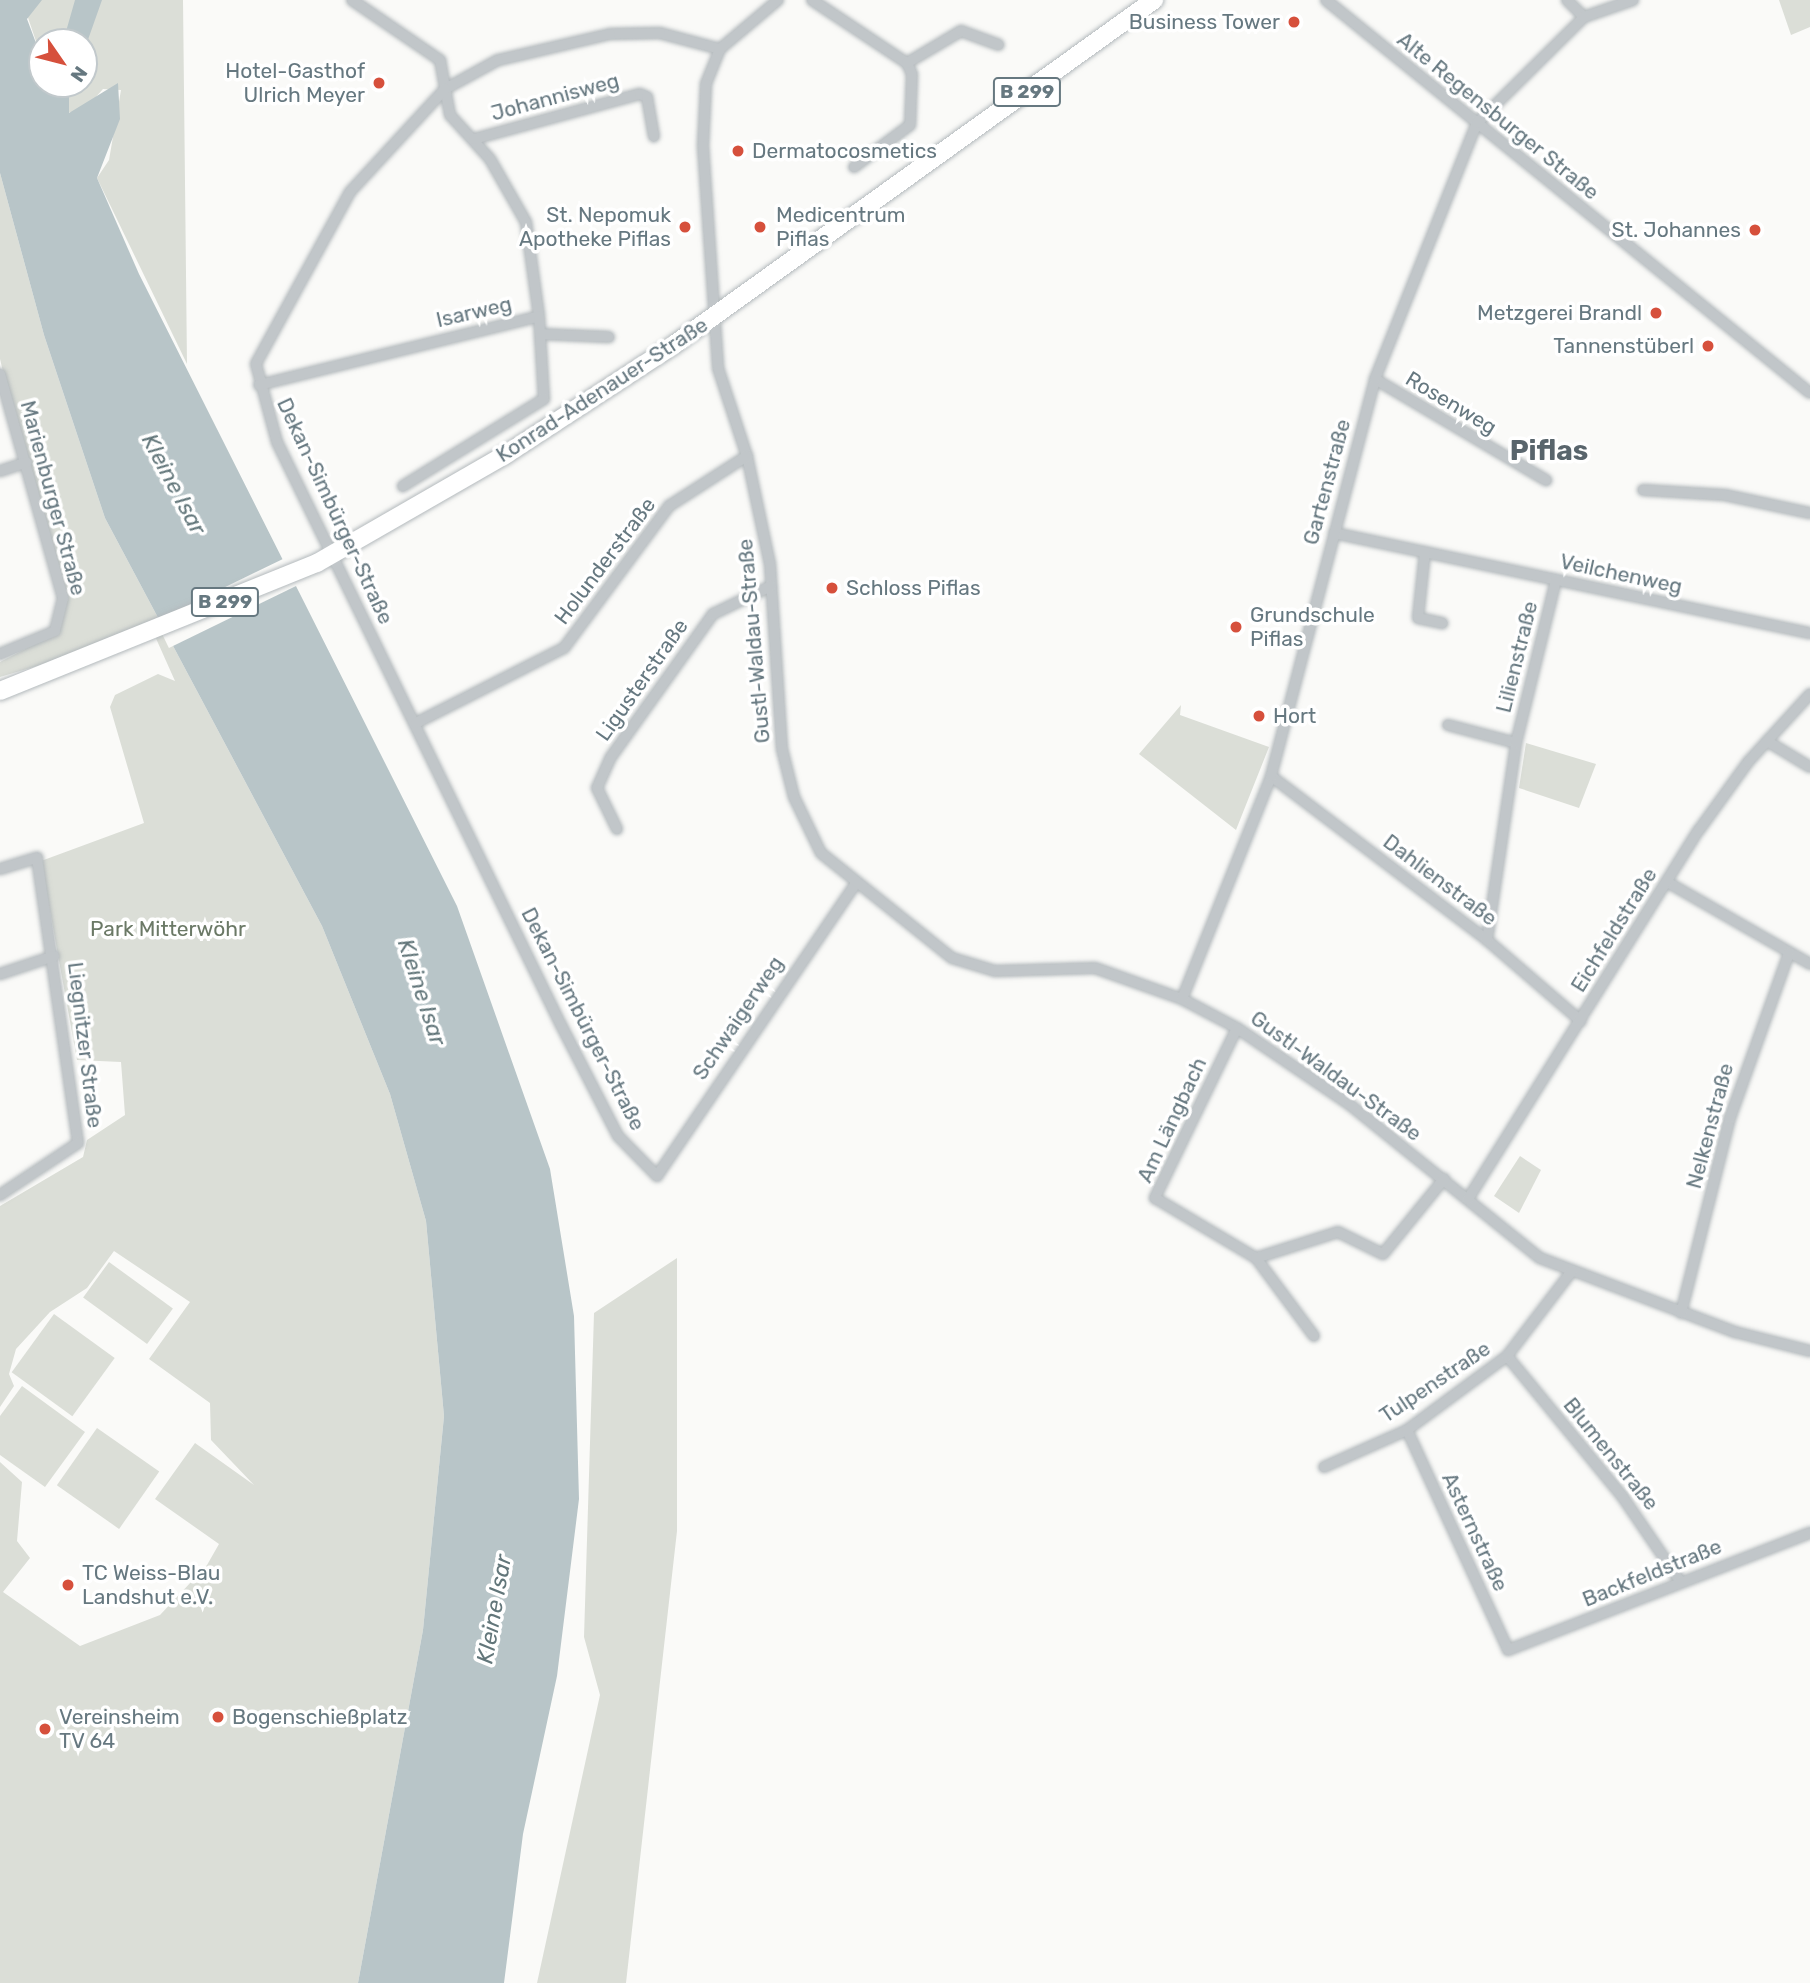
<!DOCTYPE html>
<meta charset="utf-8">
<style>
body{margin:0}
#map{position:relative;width:1810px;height:1983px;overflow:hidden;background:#fafaf8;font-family:Rubik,sans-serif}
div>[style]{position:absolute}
.green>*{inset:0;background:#dbded7;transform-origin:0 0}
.water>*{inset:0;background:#b8c5c8}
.pier>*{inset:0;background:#fafaf8;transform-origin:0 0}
.roads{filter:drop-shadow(0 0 2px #b3b9bc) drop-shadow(0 0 2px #b3b9bc)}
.street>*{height:10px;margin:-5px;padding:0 5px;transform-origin:5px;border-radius:5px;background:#c1c6c9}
.primary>*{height:18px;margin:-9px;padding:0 9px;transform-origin:9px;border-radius:9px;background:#fff}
.dots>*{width:19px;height:19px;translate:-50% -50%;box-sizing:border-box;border:4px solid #fff;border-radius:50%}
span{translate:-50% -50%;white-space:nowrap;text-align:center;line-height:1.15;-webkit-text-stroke:7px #fff;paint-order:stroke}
.shield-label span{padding:2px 5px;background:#fff;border:2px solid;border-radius:5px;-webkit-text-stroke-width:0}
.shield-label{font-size:19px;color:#667880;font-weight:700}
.poi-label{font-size:21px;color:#667880}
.right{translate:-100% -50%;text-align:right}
.left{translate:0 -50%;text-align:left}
.street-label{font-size:21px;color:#667880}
.park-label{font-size:21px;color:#6b7966}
.water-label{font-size:23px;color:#62767a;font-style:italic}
.district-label{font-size:28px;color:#59656c;font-weight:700}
.north{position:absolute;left:28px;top:28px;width:70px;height:70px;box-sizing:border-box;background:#fff;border:2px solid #c2c9cc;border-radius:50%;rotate:125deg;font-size:19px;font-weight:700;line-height:28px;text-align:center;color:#667880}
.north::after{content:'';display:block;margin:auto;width:24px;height:32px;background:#d6503c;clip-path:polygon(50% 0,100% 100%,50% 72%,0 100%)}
</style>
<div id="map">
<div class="green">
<div style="clip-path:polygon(22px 0,183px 0,187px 364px,97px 178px,109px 160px,121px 90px,103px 89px,86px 108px,68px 113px,60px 84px,84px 84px,84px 42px,42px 42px,42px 59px)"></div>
<div style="clip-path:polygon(1779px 0,1810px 0,1810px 27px,1791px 35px)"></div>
<div style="clip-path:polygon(0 173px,44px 335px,105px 518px,322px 926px,390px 1094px,426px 1221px,444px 1416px,423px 1630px,358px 1983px,0 1983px,0 1462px,22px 1482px,17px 1541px,30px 1558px,3px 1592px,80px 1646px,160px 1615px,207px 1565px,219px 1544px,155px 1499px,195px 1443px,254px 1485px,211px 1440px,210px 1403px,149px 1359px,190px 1302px,114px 1251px,87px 1288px,50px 1312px,16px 1349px,9px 1374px,14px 1386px,0 1407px,0 1206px,83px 1157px,87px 1140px,125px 1115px,121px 1062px,77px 1060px,41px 861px,144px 823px,110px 707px,115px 695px,158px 674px,175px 681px,150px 625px,117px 642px,0 677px,0 662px,43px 640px,62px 615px,0 359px)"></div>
<div style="clip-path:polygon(1181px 705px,1180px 715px,1269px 747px,1236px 830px,1139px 754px)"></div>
<div style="clip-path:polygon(1526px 743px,1596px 764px,1579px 808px,1519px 788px)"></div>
<div style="clip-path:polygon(1520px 1156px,1541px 1170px,1519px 1213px,1494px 1196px)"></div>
<div style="clip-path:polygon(677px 1258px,677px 1531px,626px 1983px,537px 1983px,600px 1695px,584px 1637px,594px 1313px)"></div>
<div style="left:109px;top:1262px;width:79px;height:44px;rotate:36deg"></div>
<div style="left:54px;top:1314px;width:75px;height:72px;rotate:36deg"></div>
<div style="clip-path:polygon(22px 1386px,85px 1432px,45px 1487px,0 1455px,0 1416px)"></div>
<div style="left:97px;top:1428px;width:76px;height:70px;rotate:35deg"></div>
</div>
<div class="water">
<div style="clip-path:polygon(0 0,42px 0,27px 19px,42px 59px,42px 84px,69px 84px,69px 113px,118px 83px,120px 119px,97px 178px,139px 274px,457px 906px,550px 1169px,574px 1316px,579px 1499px,557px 1676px,523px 1834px,504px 1983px,358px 1983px,423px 1630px,444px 1416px,426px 1221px,390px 1094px,322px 926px,105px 518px,44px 335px,0 173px)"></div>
<div style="clip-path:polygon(75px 0,102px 0,84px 51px,84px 42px,63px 42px)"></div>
</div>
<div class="pier">
<div style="left:287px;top:557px;width:30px;height:146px;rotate:64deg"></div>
</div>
<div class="roads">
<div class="street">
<div style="left:352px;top:0;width:107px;rotate:34.3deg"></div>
<div style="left:440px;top:60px;width:56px;rotate:79.7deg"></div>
<div style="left:450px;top:115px;width:59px;rotate:47.7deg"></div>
<div style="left:490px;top:159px;width:73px;rotate:60.3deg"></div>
<div style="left:526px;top:222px;width:95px;rotate:82.1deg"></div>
<div style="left:778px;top:0;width:76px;rotate:139.8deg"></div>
<div style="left:720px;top:49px;width:62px;rotate:-165.1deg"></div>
<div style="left:660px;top:33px;width:50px;rotate:178.9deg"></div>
<div style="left:610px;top:34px;width:115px;rotate:166.9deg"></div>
<div style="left:498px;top:60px;width:60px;rotate:151.3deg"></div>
<div style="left:445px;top:89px;width:140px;rotate:132.7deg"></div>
<div style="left:350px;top:192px;width:196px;rotate:118.7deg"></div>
<div style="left:256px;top:364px;width:81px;rotate:74.9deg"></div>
<div style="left:277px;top:442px;width:648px;rotate:64.03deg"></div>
<div style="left:561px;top:1025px;width:125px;rotate:62.8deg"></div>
<div style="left:618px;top:1136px;width:56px;rotate:45.7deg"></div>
<div style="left:657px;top:1176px;width:352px;rotate:-55.8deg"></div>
<div style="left:812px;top:0;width:114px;rotate:33.6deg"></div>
<div style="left:907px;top:63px;width:12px;rotate:66deg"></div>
<div style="left:912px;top:74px;width:51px;rotate:92.2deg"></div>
<div style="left:910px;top:125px;width:70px;rotate:143.1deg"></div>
<div style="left:1326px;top:0;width:623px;rotate:39.08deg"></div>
<div style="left:1567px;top:0;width:24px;rotate:45deg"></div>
<div style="left:720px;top:49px;width:38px;rotate:112deg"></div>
<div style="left:706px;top:84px;width:62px;rotate:92.8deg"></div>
<div style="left:703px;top:146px;width:223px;rotate:86.1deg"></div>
<div style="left:718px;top:368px;width:93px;rotate:71.8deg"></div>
<div style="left:747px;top:456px;width:110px;rotate:78deg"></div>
<div style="left:770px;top:564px;width:185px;rotate:86.3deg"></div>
<div style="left:782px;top:749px;width:49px;rotate:76deg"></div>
<div style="left:794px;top:797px;width:62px;rotate:64.3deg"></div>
<div style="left:821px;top:853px;width:168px;rotate:38.7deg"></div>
<div style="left:952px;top:958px;width:45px;rotate:16.8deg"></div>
<div style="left:995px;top:971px;width:100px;rotate:-1.7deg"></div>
<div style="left:1095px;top:968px;width:92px;rotate:19.6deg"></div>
<div style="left:1182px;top:999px;width:62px;rotate:27.8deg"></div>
<div style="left:1237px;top:1028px;width:135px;rotate:34.2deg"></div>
<div style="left:1349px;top:1104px;width:245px;rotate:38.9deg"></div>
<div style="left:1540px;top:1258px;width:209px;rotate:20.8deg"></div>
<div style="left:1735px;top:1332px;width:77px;rotate:14.2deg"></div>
<div style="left:907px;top:63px;width:63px;rotate:-30.7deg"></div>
<div style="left:961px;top:31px;width:40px;rotate:20.2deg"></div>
<div style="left:474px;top:139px;width:172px;rotate:-15.2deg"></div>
<div style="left:640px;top:94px;width:8px;rotate:23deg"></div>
<div style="left:647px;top:97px;width:40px;rotate:80deg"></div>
<div style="left:540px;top:334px;width:69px;rotate:2.5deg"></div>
<div style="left:0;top:374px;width:233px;rotate:74.3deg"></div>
<div style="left:63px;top:598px;width:34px;rotate:104deg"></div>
<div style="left:55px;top:631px;width:60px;rotate:157.3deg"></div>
<div style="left:1375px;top:379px;width:199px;rotate:30.6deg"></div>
<div style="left:259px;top:385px;width:288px;rotate:-13.8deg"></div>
<div style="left:539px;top:316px;width:83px;rotate:86.6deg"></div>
<div style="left:544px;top:399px;width:166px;rotate:148.3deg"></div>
<div style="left:0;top:471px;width:28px;rotate:-18deg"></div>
<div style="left:1643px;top:490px;width:82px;rotate:3.5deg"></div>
<div style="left:1725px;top:495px;width:87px;rotate:12deg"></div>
<div style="left:1334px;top:533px;width:486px;rotate:11.9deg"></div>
<div style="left:1425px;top:552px;width:66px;rotate:96.1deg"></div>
<div style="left:1418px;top:618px;width:25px;rotate:12deg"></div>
<div style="left:416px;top:723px;width:166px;rotate:-26.9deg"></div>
<div style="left:564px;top:648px;width:177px;rotate:-53.5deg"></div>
<div style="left:669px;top:506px;width:93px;rotate:-32.7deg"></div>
<div style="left:1448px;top:725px;width:70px;rotate:14.8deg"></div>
<div style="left:1767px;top:741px;width:50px;rotate:31.2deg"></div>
<div style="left:1271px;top:776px;width:271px;rotate:37.2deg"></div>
<div style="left:1487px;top:940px;width:124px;rotate:40.8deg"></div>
<div style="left:617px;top:829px;width:46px;rotate:-116deg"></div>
<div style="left:597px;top:788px;width:34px;rotate:-66deg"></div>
<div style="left:611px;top:757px;width:176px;rotate:-54.5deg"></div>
<div style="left:713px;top:614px;width:64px;rotate:-25.8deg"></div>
<div style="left:0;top:869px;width:39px;rotate:-17deg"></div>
<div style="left:37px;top:858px;width:288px;rotate:81.8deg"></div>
<div style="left:78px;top:1143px;width:94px;rotate:146.3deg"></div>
<div style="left:1667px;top:882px;width:165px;rotate:29.8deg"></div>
<div style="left:1487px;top:940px;width:199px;rotate:-81.6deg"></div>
<div style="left:1516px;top:743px;width:168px;rotate:-76.2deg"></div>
<div style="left:0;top:974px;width:57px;rotate:-18.4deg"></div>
<div style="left:1182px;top:999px;width:240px;rotate:-68.2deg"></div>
<div style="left:1271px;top:776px;width:410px;rotate:-75.3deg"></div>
<div style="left:1375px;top:379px;width:276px;rotate:-68.3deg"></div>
<div style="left:1477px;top:123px;width:151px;rotate:-44.7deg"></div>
<div style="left:1584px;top:17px;width:52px;rotate:-19.1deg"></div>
<div style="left:1237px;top:1028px;width:189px;rotate:115.8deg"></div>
<div style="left:1155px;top:1198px;width:117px;rotate:30.7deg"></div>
<div style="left:1468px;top:1199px;width:435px;rotate:-58deg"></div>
<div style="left:1699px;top:830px;width:84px;rotate:-54.2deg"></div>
<div style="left:1748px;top:762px;width:92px;rotate:-47.6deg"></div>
<div style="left:1681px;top:1313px;width:201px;rotate:-75.9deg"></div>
<div style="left:1730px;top:1118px;width:175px;rotate:-70.3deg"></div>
<div style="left:1314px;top:1336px;width:97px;rotate:-126.6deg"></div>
<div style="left:1256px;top:1258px;width:86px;rotate:-17.6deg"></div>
<div style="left:1338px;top:1232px;width:50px;rotate:26.1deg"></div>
<div style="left:1383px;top:1254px;width:97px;rotate:-50.9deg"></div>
<div style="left:1507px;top:1356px;width:181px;rotate:50.6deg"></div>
<div style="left:1622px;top:1496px;width:103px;rotate:55.7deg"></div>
<div style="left:1407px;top:1430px;width:242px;rotate:65.3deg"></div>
<div style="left:1508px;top:1650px;width:324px;rotate:-21.2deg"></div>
<div style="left:1324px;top:1467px;width:91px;rotate:-24deg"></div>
<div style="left:1407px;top:1430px;width:124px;rotate:-36.5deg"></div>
<div style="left:1507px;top:1356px;width:107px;rotate:-52.6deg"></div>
</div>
<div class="primary">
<div style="left:0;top:691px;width:342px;rotate:-22deg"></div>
<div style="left:317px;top:563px;width:217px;rotate:-29.9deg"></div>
<div style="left:505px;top:455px;width:203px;rotate:-33.1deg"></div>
<div style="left:675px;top:344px;width:590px;rotate:-35.68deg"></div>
</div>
</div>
<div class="dots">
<div style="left:1294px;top:22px;background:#d6503c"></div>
<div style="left:379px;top:83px;background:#d6503c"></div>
<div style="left:738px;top:151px;background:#d6503c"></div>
<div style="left:685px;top:227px;background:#d6503c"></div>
<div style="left:760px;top:227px;background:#d6503c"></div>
<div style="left:1755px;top:230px;background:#d6503c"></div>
<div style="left:1656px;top:313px;background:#d6503c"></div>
<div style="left:1708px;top:346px;background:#d6503c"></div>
<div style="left:832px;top:588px;background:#d6503c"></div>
<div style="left:1236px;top:627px;background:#d6503c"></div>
<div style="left:1259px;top:716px;background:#d6503c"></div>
<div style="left:68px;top:1585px;background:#d6503c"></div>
<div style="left:218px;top:1717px;background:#d6503c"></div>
<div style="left:45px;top:1729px;background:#d6503c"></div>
</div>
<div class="shield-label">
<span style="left:1027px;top:92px">B 299</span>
<span style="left:225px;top:602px">B 299</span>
</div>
<div class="poi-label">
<span class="right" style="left:1280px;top:22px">Business Tower</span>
<span class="right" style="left:365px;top:83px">Hotel-Gasthof<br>Ulrich Meyer</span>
<span class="left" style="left:752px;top:151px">Dermatocosmetics</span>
<span class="right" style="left:671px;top:227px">St. Nepomuk<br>Apotheke Piflas</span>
<span class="left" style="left:776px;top:227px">Medicentrum<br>Piflas</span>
<span class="right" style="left:1741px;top:230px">St. Johannes</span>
<span class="right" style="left:1642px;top:313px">Metzgerei Brandl</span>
<span class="right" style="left:1694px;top:346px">Tannenstüberl</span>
<span class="left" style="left:846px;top:588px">Schloss Piflas</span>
<span class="left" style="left:1250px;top:627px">Grundschule<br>Piflas</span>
<span class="left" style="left:1273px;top:716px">Hort</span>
<span class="left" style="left:82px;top:1585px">TC Weiss-Blau<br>Landshut e.V.</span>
<span class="left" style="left:59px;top:1729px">Vereinsheim<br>TV 64</span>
<span class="left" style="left:232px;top:1717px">Bogenschießplatz</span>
</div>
<div class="street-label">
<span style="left:555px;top:97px;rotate:-15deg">Johannisweg</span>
<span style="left:1498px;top:116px;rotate:39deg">Alte Regensburger Straße</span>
<span style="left:474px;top:312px;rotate:-13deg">Isarweg</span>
<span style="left:602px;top:390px;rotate:-33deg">Konrad-Adenauer-Straße</span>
<span style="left:1451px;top:403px;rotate:31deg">Rosenweg</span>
<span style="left:1327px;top:482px;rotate:-75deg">Gartenstraße</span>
<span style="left:53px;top:498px;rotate:75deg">Marienburger Straße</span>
<span style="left:335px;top:511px;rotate:65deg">Dekan-Simbürger-Straße</span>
<span style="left:605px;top:561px;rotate:-53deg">Holunderstraße</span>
<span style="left:1621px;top:574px;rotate:12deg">Veilchenweg</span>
<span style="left:754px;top:641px;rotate:-95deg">Gustl-Waldau-Straße</span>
<span style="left:1517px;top:657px;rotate:-76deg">Lilienstraße</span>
<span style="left:642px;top:680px;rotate:-55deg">Ligusterstraße</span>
<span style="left:1440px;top:880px;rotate:37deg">Dahlienstraße</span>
<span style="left:1614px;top:930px;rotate:-58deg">Eichfeldstraße</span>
<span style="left:738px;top:1018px;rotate:-56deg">Schwaigerweg</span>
<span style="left:583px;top:1019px;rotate:63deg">Dekan-Simbürger-Straße</span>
<span style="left:85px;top:1045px;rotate:83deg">Liegnitzer Straße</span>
<span style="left:1336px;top:1076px;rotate:36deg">Gustl-Waldau-Straße</span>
<span style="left:1172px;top:1120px;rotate:-65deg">Am Längbach</span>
<span style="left:1710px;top:1126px;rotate:-75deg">Nelkenstraße</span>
<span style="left:1435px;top:1382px;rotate:-34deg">Tulpenstraße</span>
<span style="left:1611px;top:1454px;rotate:51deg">Blumenstraße</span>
<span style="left:1475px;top:1532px;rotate:65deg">Asternstraße</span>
<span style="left:1652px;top:1573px;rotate:-22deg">Backfeldstraße</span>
</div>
<div class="park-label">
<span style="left:168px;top:929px">Park Mitterwöhr</span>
</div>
<div class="water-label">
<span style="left:174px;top:484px;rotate:62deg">Kleine Isar</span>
<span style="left:422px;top:992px;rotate:72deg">Kleine Isar</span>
<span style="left:494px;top:1609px;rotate:-80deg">Kleine Isar</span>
</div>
<div class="district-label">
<span style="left:1549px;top:451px">Piflas</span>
</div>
<div class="north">N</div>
</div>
